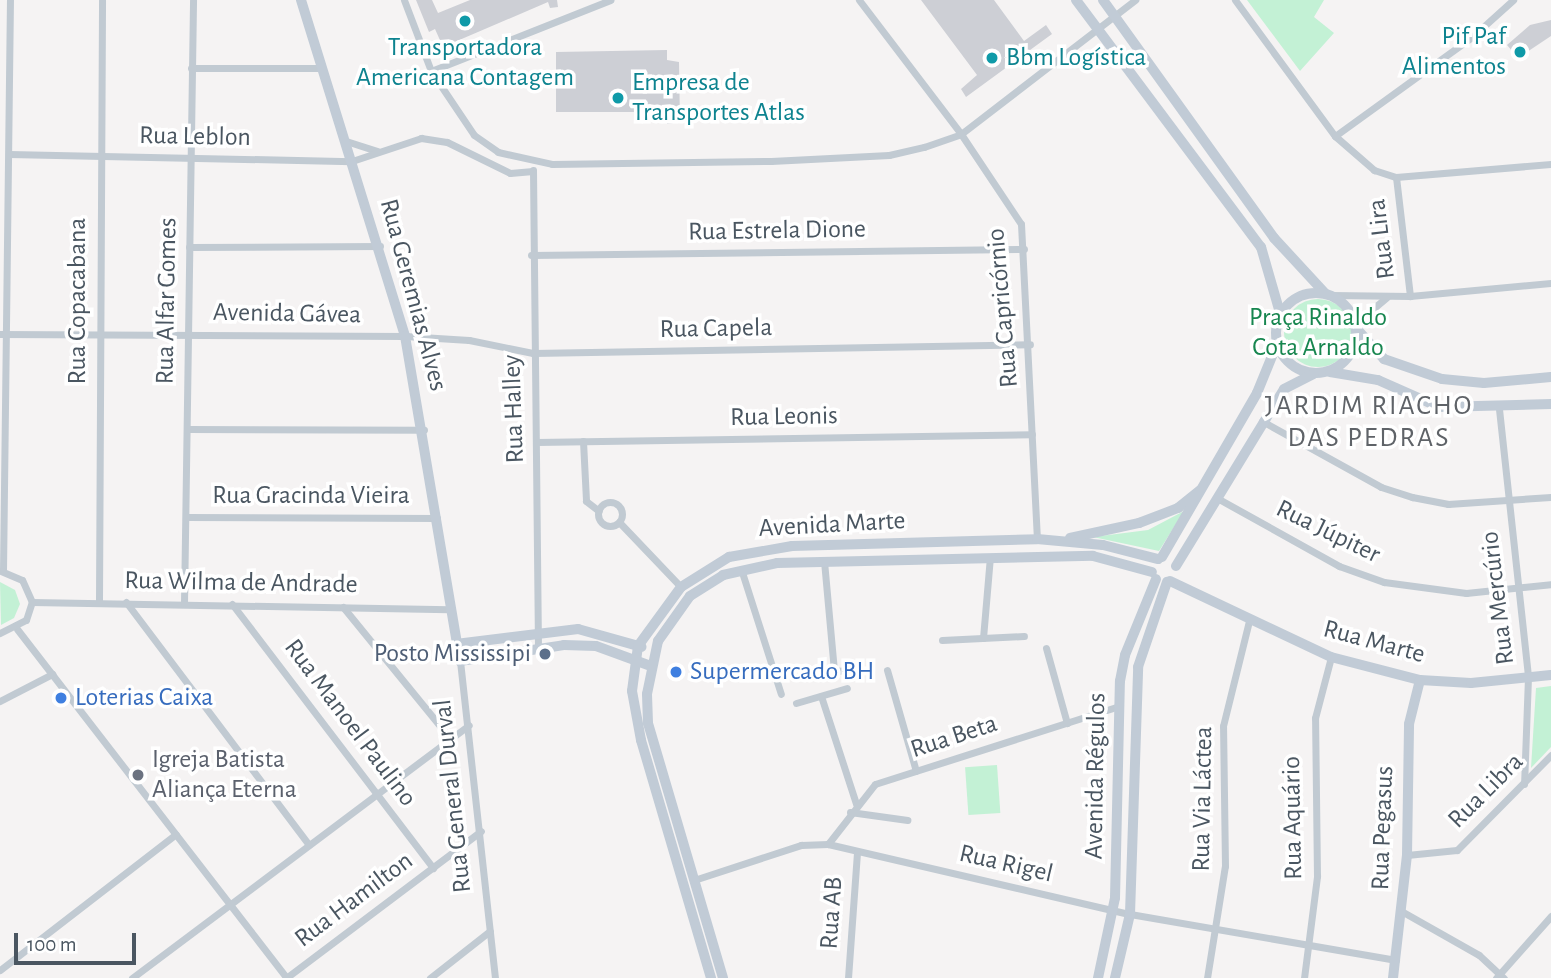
<!DOCTYPE html>
<meta charset="utf-8">
<style>
body{margin:0}
#map{position:relative;width:1551px;height:978px;overflow:hidden;background:#f5f3f3;font-family:"Alegreya Sans",sans-serif}
div>[style]{position:absolute}
.green>*{inset:0;background:#c3f1d5;transform-origin:0 0}
.round{border-radius:50%}
.building>*{inset:0;background:#cdcfd5}
.street>*{height:7px;margin:-3.5px;padding:0 3.5px;transform-origin:3.5px;border-radius:3.5px;background:#c1cad2}
.street>.ring{margin:-3.5px;padding:0;box-sizing:content-box;background:none;border:7px solid #c1cad2;border-radius:50%}
.secondary>*{height:10px;margin:-5px;padding:0 5px;transform-origin:5px;border-radius:5px;background:#c1cbd6}
.secondary>.ring{margin:-5px;padding:0;box-sizing:content-box;background:none;border:10px solid #c1cbd6;border-radius:50%}
.dots>*{width:19px;height:19px;translate:-50% -50%;box-sizing:border-box;border:4px solid #fff;border-radius:50%}
span{translate:-50% -50%;white-space:nowrap;text-align:center;line-height:1.15;-webkit-text-stroke:7px #fff;paint-order:stroke}
.culture-label{font-size:26px;color:#0d838f}
.right{translate:-100% -50%;text-align:right}
.left{translate:0 -50%;text-align:left}
.street-label{font-size:26px;color:#4a5661}
.park-label{font-size:26px;color:#17864f}
.service-label{font-size:26px;color:#4e5e75}
.shop-label{font-size:26px;color:#366cbe}
.worship-label{font-size:26px;color:#5b616d}
.neighbourhood-label{font-size:28px;color:#5f6368;letter-spacing:2px}
.scale{position:absolute;left:14px;top:933px;width:122px;height:32px;box-sizing:border-box;border:4px solid #4a5661;border-top:0;padding-left:9px;font-size:21px;line-height:24px;white-space:nowrap;color:#4a5661;-webkit-text-stroke:5px #fff;paint-order:stroke}
</style>
<div id="map">
<div class="green">
<div style="clip-path:polygon(1247px 0,1324px 0,1314px 17px,1334px 33px,1300px 71px)"></div>
<div class="round" style="left:1284px;top:299px;width:68px;height:68px"></div>
<div style="clip-path:polygon(1184px 511px,1159px 551px,1093px 537px,1148px 530px)"></div>
<div style="clip-path:polygon(0 582px,15px 590px,20px 604px,14px 618px,1px 625px)"></div>
<div style="clip-path:polygon(1551px 686px,1551px 747px,1531px 768px,1536px 688px)"></div>
<div style="left:997px;top:765px;width:48px;height:32px;rotate:86deg"></div>
</div>
<div class="building">
<div style="clip-path:polygon(416px 0,432px 0,438px 13px,470px 0,557px 0,558px 7px,550px 8px,548px 2px,443px 47px,435px 29px,429px 32px)"></div>
<div style="clip-path:polygon(921px 0,994px 0,1024px 41px,1046px 25px,1052px 34px,966px 97px,961px 89px,977px 75px)"></div>
<div style="clip-path:polygon(1551px 20px,1551px 36px,1518px 58px,1507px 45px,1530px 25px)"></div>
<div style="clip-path:polygon(667px 50px,667px 60px,679px 62px,680px 122px,667px 124px,667px 112px,556px 112px,556px 52px)"></div>
</div>
<div class="street">
<div style="left:404px;top:0;width:76px;rotate:69.2deg"></div>
<div style="left:431px;top:71px;width:77px;rotate:56.1deg"></div>
<div style="left:474px;top:135px;width:29px;rotate:35deg"></div>
<div style="left:498px;top:152px;width:55px;rotate:12.5deg"></div>
<div style="left:552px;top:164px;width:219px;rotate:-0.8deg"></div>
<div style="left:771px;top:161px;width:118px;rotate:-2.9deg"></div>
<div style="left:889px;top:155px;width:36px;rotate:-13deg"></div>
<div style="left:924px;top:147px;width:39px;rotate:-19deg"></div>
<div style="left:961px;top:134px;width:220px;rotate:-37.6deg"></div>
<div style="left:859px;top:0;width:168px;rotate:52.7deg"></div>
<div style="left:961px;top:134px;width:108px;rotate:56.3deg"></div>
<div style="left:1021px;top:224px;width:315px;rotate:87.1deg"></div>
<div style="left:1235px;top:0;width:169px;rotate:53.7deg"></div>
<div style="left:1335px;top:136px;width:52px;rotate:41.1deg"></div>
<div style="left:1374px;top:170px;width:23px;rotate:18deg"></div>
<div style="left:1396px;top:177px;width:156px;rotate:-4.8deg"></div>
<div style="left:191px;top:68px;width:131px"></div>
<div style="left:431px;top:71px;width:193px;rotate:-21.6deg"></div>
<div style="left:1335px;top:136px;width:170px;rotate:-35.9deg"></div>
<div style="left:1473px;top:36px;width:54px;rotate:-42deg"></div>
<div style="left:346px;top:141px;width:33px;rotate:18deg"></div>
<div style="left:9px;top:154px;width:343px;rotate:1.2deg"></div>
<div style="left:352px;top:161px;width:73px;rotate:-18.4deg"></div>
<div style="left:421px;top:138px;width:26px;rotate:9deg"></div>
<div style="left:447px;top:142px;width:70px;rotate:26.2deg"></div>
<div style="left:510px;top:173px;width:23px;rotate:-5deg"></div>
<div style="left:533px;top:170px;width:476px;rotate:89.4deg"></div>
<div style="left:1396px;top:177px;width:120px;rotate:83.3deg"></div>
<div style="left:189px;top:247px;width:191px;rotate:-0.3deg"></div>
<div style="left:531px;top:255px;width:493px;rotate:-0.7deg"></div>
<div style="left:1331px;top:295px;width:79px;rotate:0.7deg"></div>
<div style="left:1410px;top:296px;width:142px;rotate:-5.3deg"></div>
<div style="left:1356px;top:323px;width:40px;rotate:-40deg"></div>
<div style="left:0;top:334px;width:405px;rotate:0.3deg"></div>
<div style="left:405px;top:336px;width:64px;rotate:3.6deg"></div>
<div style="left:469px;top:340px;width:65px;rotate:11.5deg"></div>
<div style="left:533px;top:353px;width:497px;rotate:-1deg"></div>
<div style="left:1499px;top:409px;width:270px;rotate:83.8deg"></div>
<div style="left:1528px;top:677px;width:107px;rotate:92.1deg"></div>
<div style="left:1262px;top:421px;width:136px;rotate:29deg"></div>
<div style="left:1381px;top:487px;width:33px;rotate:18deg"></div>
<div style="left:1412px;top:497px;width:37px;rotate:11deg"></div>
<div style="left:1448px;top:504px;width:103px;rotate:-3.9deg"></div>
<div style="left:187px;top:429px;width:237px;rotate:0.2deg"></div>
<div style="left:583px;top:441px;width:60px;rotate:87.1deg"></div>
<div style="left:586px;top:501px;width:16px;rotate:38deg"></div>
<div style="left:537px;top:442px;width:495px;rotate:-0.9deg"></div>
<div style="left:1217px;top:498px;width:140px;rotate:29.1deg"></div>
<div style="left:1339px;top:566px;width:48px;rotate:19.6deg"></div>
<div style="left:1384px;top:582px;width:83px;rotate:7.6deg"></div>
<div style="left:1466px;top:593px;width:85px;rotate:-6deg"></div>
<div class="ring" style="left:598px;top:502px;width:17px;height:17px"></div>
<div style="left:186px;top:517px;width:251px;rotate:0.2deg"></div>
<div style="left:619px;top:522px;width:90px;rotate:46.4deg"></div>
<div style="left:824px;top:561px;width:110px;rotate:84.8deg"></div>
<div style="left:834px;top:671px;width:16px;rotate:-4deg"></div>
<div style="left:741px;top:569px;width:131px;rotate:72.3deg"></div>
<div style="left:3px;top:571px;width:571px;rotate:-89.3deg"></div>
<div style="left:99px;top:601px;width:601px;rotate:-89.71deg"></div>
<div style="left:32px;top:602px;width:417px;rotate:1deg"></div>
<div style="left:126px;top:602px;width:304px;rotate:53deg"></div>
<div style="left:184px;top:603px;width:603px;rotate:-89.14deg"></div>
<div style="left:232px;top:604px;width:332px;rotate:52.7deg"></div>
<div style="left:343px;top:607px;width:169px;rotate:50.8deg"></div>
<div style="left:17px;top:629px;width:441px;rotate:52.3deg"></div>
<div style="left:0;top:633px;width:29px;rotate:-27deg"></div>
<div style="left:26px;top:620px;width:19px;rotate:-72deg"></div>
<div style="left:32px;top:602px;width:24px;rotate:-114deg"></div>
<div style="left:22px;top:580px;width:23px;rotate:-157deg"></div>
<div style="left:983px;top:638px;width:81px;rotate:-85.1deg"></div>
<div style="left:942px;top:640px;width:82px;rotate:-2.8deg"></div>
<div style="left:1046px;top:648px;width:78px;rotate:74.4deg"></div>
<div style="left:460px;top:661px;width:319px;rotate:83.7deg"></div>
<div style="left:887px;top:670px;width:105px;rotate:74deg"></div>
<div style="left:821px;top:696px;width:114px;rotate:72deg"></div>
<div style="left:0;top:701px;width:59px;rotate:-27.4deg"></div>
<div style="left:796px;top:703px;width:53px;rotate:-16.4deg"></div>
<div style="left:850px;top:812px;width:58px;rotate:8deg"></div>
<div style="left:828px;top:844px;width:76px;rotate:-51.9deg"></div>
<div style="left:875px;top:784px;width:254px;rotate:-17.7deg"></div>
<div style="left:1407px;top:855px;width:50px;rotate:-5.7deg"></div>
<div style="left:1457px;top:850px;width:134px;rotate:-45.3deg"></div>
<div style="left:694px;top:880px;width:113px;rotate:-18.1deg"></div>
<div style="left:801px;top:845px;width:27px;rotate:-2deg"></div>
<div style="left:828px;top:844px;width:310px;rotate:13.1deg"></div>
<div style="left:1130px;top:914px;width:270px;rotate:9.8deg"></div>
<div style="left:1403px;top:912px;width:87px;rotate:29.5deg"></div>
<div style="left:1479px;top:955px;width:34px;rotate:43deg"></div>
<div style="left:0;top:970px;width:222px;rotate:-37.7deg"></div>
<div style="left:132px;top:978px;width:421px;rotate:-36.9deg"></div>
<div style="left:286px;top:978px;width:244px;rotate:-37deg"></div>
<div style="left:430px;top:978px;width:76px;rotate:-38.1deg"></div>
<div style="left:848px;top:978px;width:126px;rotate:-85.9deg"></div>
<div style="left:1207px;top:978px;width:113px;rotate:-80.9deg"></div>
<div style="left:1225px;top:866px;width:140px;rotate:-90.8deg"></div>
<div style="left:1223px;top:726px;width:108px;rotate:-76.1deg"></div>
<div style="left:1304px;top:978px;width:103px;rotate:-82.7deg"></div>
<div style="left:1317px;top:876px;width:158px;rotate:-90.7deg"></div>
<div style="left:1315px;top:718px;width:63px;rotate:-75.3deg"></div>
<div style="left:1496px;top:978px;width:83px;rotate:-48.4deg"></div>
</div>
<div class="secondary">
<div style="left:301px;top:0;width:352px;rotate:72.8deg"></div>
<div style="left:405px;top:336px;width:330px;rotate:80.4deg"></div>
<div style="left:460px;top:661px;width:105px;rotate:-8.7deg"></div>
<div style="left:564px;top:645px;width:32px;rotate:2deg"></div>
<div style="left:596px;top:646px;width:59px;rotate:20deg"></div>
<div style="left:1076px;top:0;width:309px;rotate:53.2deg"></div>
<div style="left:1261px;top:247px;width:69px;rotate:73.9deg"></div>
<div style="left:1103px;top:0;width:293px;rotate:54.3deg"></div>
<div style="left:1274px;top:238px;width:75px;rotate:47.2deg"></div>
<div class="ring" style="left:1276px;top:293px;width:70px;height:70px"></div>
<div style="left:1356px;top:328px;width:42px;rotate:47.9deg"></div>
<div style="left:1384px;top:359px;width:61px;rotate:19deg"></div>
<div style="left:1442px;top:379px;width:42px;rotate:5.4deg"></div>
<div style="left:1484px;top:383px;width:67px;rotate:-5.1deg"></div>
<div style="left:1330px;top:372px;width:49px;rotate:9.5deg"></div>
<div style="left:1378px;top:380px;width:67px;rotate:23.9deg"></div>
<div style="left:1439px;top:407px;width:112px;rotate:-1.5deg"></div>
<div style="left:1070px;top:538px;width:71px;rotate:-12.3deg"></div>
<div style="left:1139px;top:523px;width:42px;rotate:-21deg"></div>
<div style="left:1178px;top:508px;width:28px;rotate:-39deg"></div>
<div style="left:1162px;top:557px;width:190px;rotate:-59.9deg"></div>
<div style="left:1257px;top:393px;width:53px;rotate:-67.8deg"></div>
<div style="left:1176px;top:566px;width:207px;rotate:-58.6deg"></div>
<div style="left:1284px;top:389px;width:33px;rotate:-27deg"></div>
<div style="left:1170px;top:581px;width:178px;rotate:25.3deg"></div>
<div style="left:1331px;top:657px;width:92px;rotate:14.5deg"></div>
<div style="left:1420px;top:680px;width:51px;rotate:3.4deg"></div>
<div style="left:1471px;top:683px;width:80px;rotate:-5.7deg"></div>
<div style="left:456px;top:644px;width:123px;rotate:-7deg"></div>
<div style="left:578px;top:629px;width:66px;rotate:15.7deg"></div>
<div style="left:711px;top:978px;width:248px;rotate:-106.4deg"></div>
<div style="left:641px;top:740px;width:50px;rotate:-100.4deg"></div>
<div style="left:632px;top:691px;width:45px;rotate:-82.4deg"></div>
<div style="left:638px;top:646px;width:73px;rotate:-53.9deg"></div>
<div style="left:681px;top:587px;width:57px;rotate:-32deg"></div>
<div style="left:729px;top:557px;width:64px;rotate:-9.9deg"></div>
<div style="left:792px;top:546px;width:245px;rotate:-1.6deg"></div>
<div style="left:1037px;top:539px;width:66px;rotate:5.2deg"></div>
<div style="left:1103px;top:545px;width:57px;rotate:14.3deg"></div>
<div style="left:723px;top:978px;width:266px;rotate:-106.4deg"></div>
<div style="left:648px;top:723px;width:29px;rotate:-92deg"></div>
<div style="left:647px;top:694px;width:54px;rotate:-78.3deg"></div>
<div style="left:658px;top:641px;width:55px;rotate:-54.6deg"></div>
<div style="left:690px;top:596px;width:39px;rotate:-32deg"></div>
<div style="left:723px;top:575px;width:55px;rotate:-12.5deg"></div>
<div style="left:777px;top:563px;width:316px;rotate:-1.3deg"></div>
<div style="left:1093px;top:556px;width:61px;rotate:15.2deg"></div>
<div style="left:1098px;top:978px;width:82px;rotate:-78deg"></div>
<div style="left:1115px;top:898px;width:217px;rotate:-88.7deg"></div>
<div style="left:1120px;top:681px;width:26px;rotate:-79deg"></div>
<div style="left:1125px;top:655px;width:82px;rotate:-67.8deg"></div>
<div style="left:1115px;top:978px;width:66px;rotate:-76.8deg"></div>
<div style="left:1130px;top:914px;width:247px;rotate:-88.1deg"></div>
<div style="left:1138px;top:667px;width:90px;rotate:-71.2deg"></div>
<div style="left:1393px;top:978px;width:124px;rotate:-83.5deg"></div>
<div style="left:1407px;top:855px;width:131px;rotate:-89.1deg"></div>
<div style="left:1409px;top:724px;width:45px;rotate:-76deg"></div>
</div>
<div class="dots">
<div style="left:465px;top:21px;background:#0f9aa8"></div>
<div style="left:1520px;top:52px;background:#0f9aa8"></div>
<div style="left:992px;top:58px;background:#0f9aa8"></div>
<div style="left:618px;top:98px;background:#0f9aa8"></div>
<div style="left:545px;top:654px;background:#5c6f8a"></div>
<div style="left:676px;top:672px;background:#3f7fe0"></div>
<div style="left:61px;top:698px;background:#3f7fe0"></div>
<div style="left:138px;top:775px;background:#6b7280"></div>
</div>
<div class="culture-label">
<span class="right" style="left:1506px;top:52px">Pif Paf<br>Alimentos</span>
<span style="left:465px;top:63px">Transportadora<br>Americana Contagem</span>
<span class="left" style="left:1006px;top:58px">Bbm Logística</span>
<span class="left" style="left:632px;top:98px">Empresa de<br>Transportes Atlas</span>
</div>
<div class="street-label">
<span style="left:195px;top:137px;rotate:1deg">Rua Leblon</span>
<span style="left:777px;top:231px;rotate:-1deg">Rua Estrela Dione</span>
<span style="left:1382px;top:239px;rotate:-97deg">Rua Lira</span>
<span style="left:413px;top:295px;rotate:75deg">Rua Geremias Alves</span>
<span style="left:78px;top:301px;rotate:-90deg">Rua Copacabana</span>
<span style="left:167px;top:301px;rotate:-89deg">Rua Alfar Gomes</span>
<span style="left:1003px;top:308px;rotate:-95deg">Rua Capricórnio</span>
<span style="left:287px;top:314px;rotate:1deg">Avenida Gávea</span>
<span style="left:716px;top:329px;rotate:-1deg">Rua Capela</span>
<span style="left:514px;top:409px;rotate:-92deg">Rua Halley</span>
<span style="left:784px;top:417px;rotate:-1deg">Rua Leonis</span>
<span style="left:311px;top:496px">Rua Gracinda Vieira</span>
<span style="left:832px;top:525px;rotate:-3deg">Avenida Marte</span>
<span style="left:1328px;top:532px;rotate:26deg">Rua Júpiter</span>
<span style="left:241px;top:583px;rotate:1deg">Rua Wilma de Andrade</span>
<span style="left:1498px;top:598px;rotate:-97deg">Rua Mercúrio</span>
<span style="left:1374px;top:642px;rotate:15deg">Rua Marte</span>
<span style="left:350px;top:723px;rotate:53deg">Rua Manoel Paulino</span>
<span style="left:954px;top:737px;rotate:-18deg">Rua Beta</span>
<span style="left:1096px;top:776px;rotate:-89deg">Avenida Régulos</span>
<span style="left:1486px;top:791px;rotate:-45deg">Rua Libra</span>
<span style="left:453px;top:796px;rotate:-96deg">Rua General Durval</span>
<span style="left:1203px;top:799px;rotate:-89deg">Rua Via Láctea</span>
<span style="left:1293px;top:818px;rotate:-91deg">Rua Aquário</span>
<span style="left:1383px;top:828px;rotate:-88deg">Rua Pegasus</span>
<span style="left:1006px;top:864px;rotate:13deg">Rua Rigel</span>
<span style="left:354px;top:900px;rotate:-37deg">Rua Hamilton</span>
<span style="left:832px;top:913px;rotate:-86deg">Rua AB</span>
</div>
<div class="park-label">
<span style="left:1318px;top:333px">Praça Rinaldo<br>Cota Arnaldo</span>
</div>
<div class="service-label">
<span class="right" style="left:531px;top:654px">Posto Mississipi</span>
</div>
<div class="shop-label">
<span class="left" style="left:690px;top:672px">Supermercado BH</span>
<span class="left" style="left:75px;top:698px">Loterias Caixa</span>
</div>
<div class="worship-label">
<span class="left" style="left:152px;top:775px">Igreja Batista<br>Aliança Eterna</span>
</div>
<div class="neighbourhood-label">
<span style="left:1369px;top:422px">JARDIM RIACHO<br>DAS PEDRAS</span>
</div>
<div class="scale">100 m</div>
</div>
